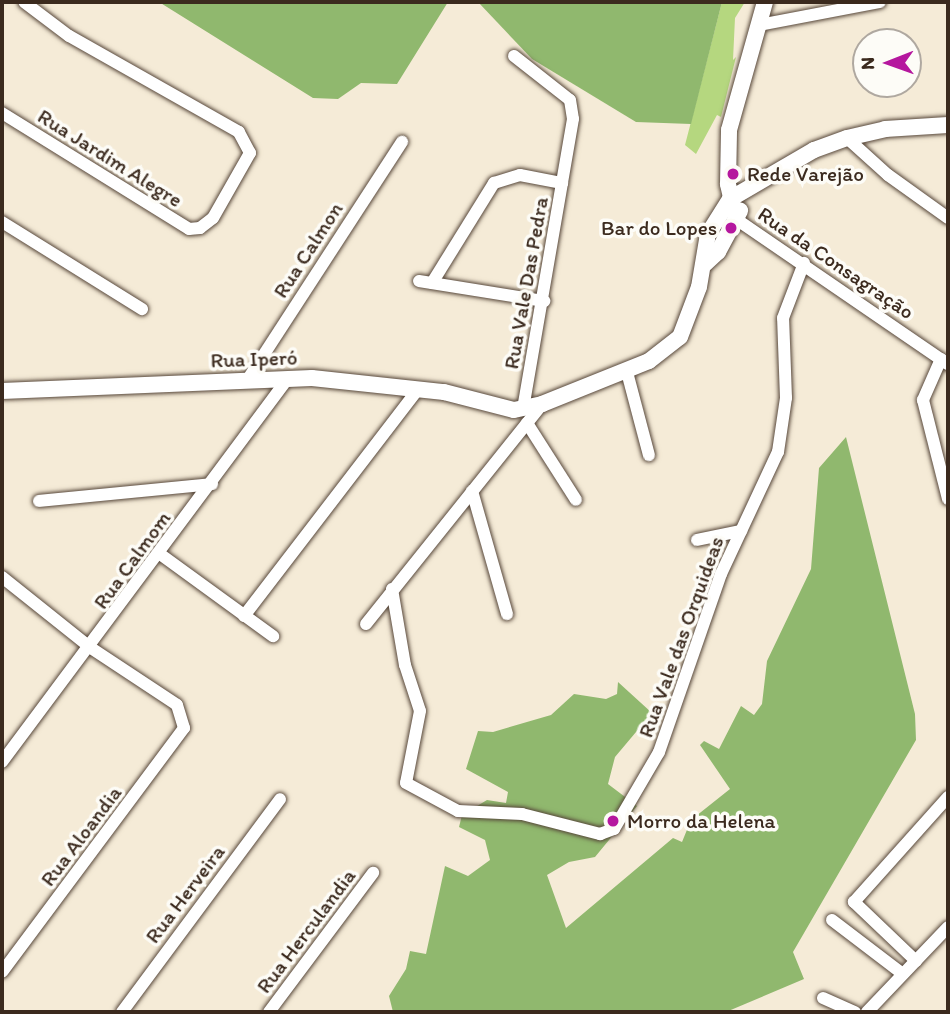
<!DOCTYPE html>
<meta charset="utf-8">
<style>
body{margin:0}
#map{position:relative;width:950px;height:1014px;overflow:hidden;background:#f5ebd7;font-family:Itim,sans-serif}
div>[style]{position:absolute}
.green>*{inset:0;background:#b5d77f}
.forest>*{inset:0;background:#90b86e}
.roads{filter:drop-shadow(0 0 2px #57473a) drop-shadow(0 0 2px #57473a)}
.minor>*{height:12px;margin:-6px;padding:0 6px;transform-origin:6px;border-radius:6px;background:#fff}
.tertiary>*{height:16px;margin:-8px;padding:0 8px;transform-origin:8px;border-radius:8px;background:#fff}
.dots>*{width:19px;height:19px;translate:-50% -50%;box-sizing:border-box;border:4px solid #fdfcf7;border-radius:50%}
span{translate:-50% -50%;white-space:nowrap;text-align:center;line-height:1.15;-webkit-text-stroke:7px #fdfcf7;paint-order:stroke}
.street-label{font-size:21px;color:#3b2a1e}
.poi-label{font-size:21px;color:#3b2a1e}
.left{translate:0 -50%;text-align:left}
.right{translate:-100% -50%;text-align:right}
.frame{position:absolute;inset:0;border:4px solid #3b2a1e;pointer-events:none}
.north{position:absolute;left:852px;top:28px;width:70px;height:70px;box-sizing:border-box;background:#fdfcf7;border:2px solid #afa8a0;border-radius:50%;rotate:269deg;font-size:19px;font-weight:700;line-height:28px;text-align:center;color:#3b2a1e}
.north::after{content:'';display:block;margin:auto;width:24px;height:32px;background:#b5179e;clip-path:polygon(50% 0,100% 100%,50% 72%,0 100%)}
</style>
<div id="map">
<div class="green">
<div style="clip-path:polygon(722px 2px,745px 2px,735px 18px,733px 60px,736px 57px,721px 117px,717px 115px,696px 154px,685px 145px)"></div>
</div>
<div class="forest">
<div style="clip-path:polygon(159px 2px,448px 2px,397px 84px,361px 83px,338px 99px,313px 98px)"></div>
<div style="clip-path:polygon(478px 2px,722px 2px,691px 124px,636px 122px,532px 59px)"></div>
<div style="clip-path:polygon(846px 437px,915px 714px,916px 740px,793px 952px,804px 979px,726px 1012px,393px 1012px,389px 996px,406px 969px,410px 951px,426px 954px,445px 866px,468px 876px,490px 860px,485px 840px,459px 827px,462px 815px,487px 800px,506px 803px,508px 792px,466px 769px,478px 731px,493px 732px,551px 715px,574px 694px,606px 699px,617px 694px,618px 682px,652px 713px,615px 757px,608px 784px,637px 806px,595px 857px,569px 862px,547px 875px,566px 928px,673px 838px,682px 842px,691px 820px,730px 789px,700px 745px,704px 741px,719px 749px,741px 706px,754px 715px,762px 704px,767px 661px,811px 569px,819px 468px)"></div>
</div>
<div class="roads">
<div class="minor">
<div style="left:759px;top:25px;width:123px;rotate:-10.8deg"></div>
<div style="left:514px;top:56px;width:71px;rotate:38.2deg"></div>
<div style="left:570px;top:100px;width:19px;rotate:81deg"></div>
<div style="left:573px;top:119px;width:65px;rotate:99.8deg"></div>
<div style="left:2px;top:113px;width:220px;rotate:31.8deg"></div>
<div style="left:189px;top:229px;width:11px;rotate:-5deg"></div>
<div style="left:200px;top:228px;width:16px;rotate:-38deg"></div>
<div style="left:213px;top:218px;width:75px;rotate:-60.4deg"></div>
<div style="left:250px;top:153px;width:24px;rotate:-118deg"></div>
<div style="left:239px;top:132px;width:195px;rotate:-150.5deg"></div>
<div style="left:69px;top:36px;width:56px;rotate:-142.9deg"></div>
<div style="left:847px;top:138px;width:55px;rotate:42.1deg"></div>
<div style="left:888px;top:175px;width:74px;rotate:35.6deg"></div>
<div style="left:736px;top:219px;width:257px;rotate:34.4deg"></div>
<div style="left:2px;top:222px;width:165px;rotate:31.9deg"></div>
<div style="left:419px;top:281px;width:127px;rotate:9.1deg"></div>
<div style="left:432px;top:283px;width:118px;rotate:-58.2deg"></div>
<div style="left:494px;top:183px;width:27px;rotate:-17deg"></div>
<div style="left:520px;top:175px;width:43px;rotate:10.8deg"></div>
<div style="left:562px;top:183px;width:229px;rotate:99.8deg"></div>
<div style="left:941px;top:359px;width:45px;rotate:113.7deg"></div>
<div style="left:923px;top:400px;width:102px;rotate:75.8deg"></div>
<div style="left:627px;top:372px;width:86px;rotate:75.2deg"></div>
<div style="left:248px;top:379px;width:283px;rotate:-57deg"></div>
<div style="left:527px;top:423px;width:91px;rotate:57.5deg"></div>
<div style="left:472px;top:491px;width:128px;rotate:74.1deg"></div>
<div style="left:39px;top:501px;width:174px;rotate:-5.6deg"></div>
<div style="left:697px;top:540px;width:45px;rotate:-11.6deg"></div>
<div style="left:160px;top:554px;width:140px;rotate:36deg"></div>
<div style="left:2px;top:577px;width:114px;rotate:38.6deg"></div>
<div style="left:91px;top:648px;width:103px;rotate:33.5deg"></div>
<div style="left:177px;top:705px;width:24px;rotate:73deg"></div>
<div style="left:184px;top:728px;width:304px;rotate:126.7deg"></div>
<div style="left:392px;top:589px;width:77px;rotate:80.3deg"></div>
<div style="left:405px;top:665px;width:48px;rotate:71.9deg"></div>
<div style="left:420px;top:711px;width:73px;rotate:101deg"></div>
<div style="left:406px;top:783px;width:59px;rotate:28.3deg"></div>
<div style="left:458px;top:811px;width:64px;rotate:2.7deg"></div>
<div style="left:522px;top:814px;width:81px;rotate:14.4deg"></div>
<div style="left:600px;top:834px;width:15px;rotate:-20deg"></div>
<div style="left:614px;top:829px;width:89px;rotate:-59.7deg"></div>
<div style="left:659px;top:752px;width:188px;rotate:-70.8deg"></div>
<div style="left:721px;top:574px;width:135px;rotate:-65deg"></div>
<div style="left:778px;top:452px;width:55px;rotate:-81.6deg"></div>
<div style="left:786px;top:398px;width:80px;rotate:-92.1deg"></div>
<div style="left:783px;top:318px;width:59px;rotate:-69.1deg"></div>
<div style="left:244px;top:616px;width:287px;rotate:-52.5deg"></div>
<div style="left:366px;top:624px;width:282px;rotate:-51.3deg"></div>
<div style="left:2px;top:762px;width:479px;rotate:-53.3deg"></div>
<div style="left:832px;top:920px;width:89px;rotate:37.3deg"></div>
<div style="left:916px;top:961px;width:86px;rotate:-136.4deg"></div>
<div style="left:854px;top:902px;width:141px;rotate:-48.2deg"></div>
<div style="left:823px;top:998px;width:35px;rotate:24deg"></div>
<div style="left:122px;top:1012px;width:265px;rotate:-53.4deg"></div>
<div style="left:269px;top:1012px;width:174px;rotate:-53.2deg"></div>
<div style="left:867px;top:1012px;width:117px;rotate:-46.4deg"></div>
</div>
<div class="tertiary">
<div style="left:736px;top:219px;width:36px;rotate:-103deg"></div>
<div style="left:728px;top:184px;width:54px;rotate:-88.9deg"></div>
<div style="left:729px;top:130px;width:133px;rotate:-74.3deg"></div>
<div style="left:705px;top:264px;width:18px;rotate:-43deg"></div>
<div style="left:718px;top:252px;width:47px;rotate:-61.8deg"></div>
<div style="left:2px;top:391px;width:310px;rotate:-2.4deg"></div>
<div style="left:312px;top:378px;width:133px;rotate:6.1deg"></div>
<div style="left:444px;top:392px;width:72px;rotate:14.4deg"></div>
<div style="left:514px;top:410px;width:29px;rotate:-12deg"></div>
<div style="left:542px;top:404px;width:115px;rotate:-21.9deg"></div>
<div style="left:649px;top:361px;width:39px;rotate:-38deg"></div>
<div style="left:680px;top:337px;width:53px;rotate:-69.2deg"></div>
<div style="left:699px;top:287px;width:54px;rotate:-80.4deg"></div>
<div style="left:708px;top:234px;width:41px;rotate:-57.8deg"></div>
<div style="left:730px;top:199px;width:97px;rotate:-30.3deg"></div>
<div style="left:814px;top:150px;width:35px;rotate:-20deg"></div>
<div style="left:847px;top:138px;width:39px;rotate:-13deg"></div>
<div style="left:885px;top:129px;width:63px;rotate:-3.6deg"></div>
</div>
</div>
<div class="dots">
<div style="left:733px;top:174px;background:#b5179e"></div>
<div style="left:731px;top:228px;background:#b5179e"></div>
<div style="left:613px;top:821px;background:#b5179e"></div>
</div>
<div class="street-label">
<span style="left:110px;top:158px;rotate:32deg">Rua Jardim Alegre</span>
<span style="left:308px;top:250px;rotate:-57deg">Rua Calmon</span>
<span style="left:836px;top:263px;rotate:34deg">Rua da Consagração</span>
<span style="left:526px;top:283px;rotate:-80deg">Rua Vale Das Pedra</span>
<span style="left:254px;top:359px;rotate:-2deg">Rua Iperó</span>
<span style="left:132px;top:560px;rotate:-54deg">Rua Calmom</span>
<span style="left:681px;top:637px;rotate:-70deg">Rua Vale das Orquideas</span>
<span style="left:81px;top:836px;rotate:-53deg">Rua Aloandia</span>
<span style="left:185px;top:894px;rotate:-53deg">Rua Herveira</span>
<span style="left:306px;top:931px;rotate:-53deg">Rua Herculandia</span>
</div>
<div class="poi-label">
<span class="left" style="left:747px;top:174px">Rede Varejão</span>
<span class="right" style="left:717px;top:228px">Bar do Lopes</span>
<span class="left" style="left:627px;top:821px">Morro da Helena</span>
</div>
<div class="frame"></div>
<div class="north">N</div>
</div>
